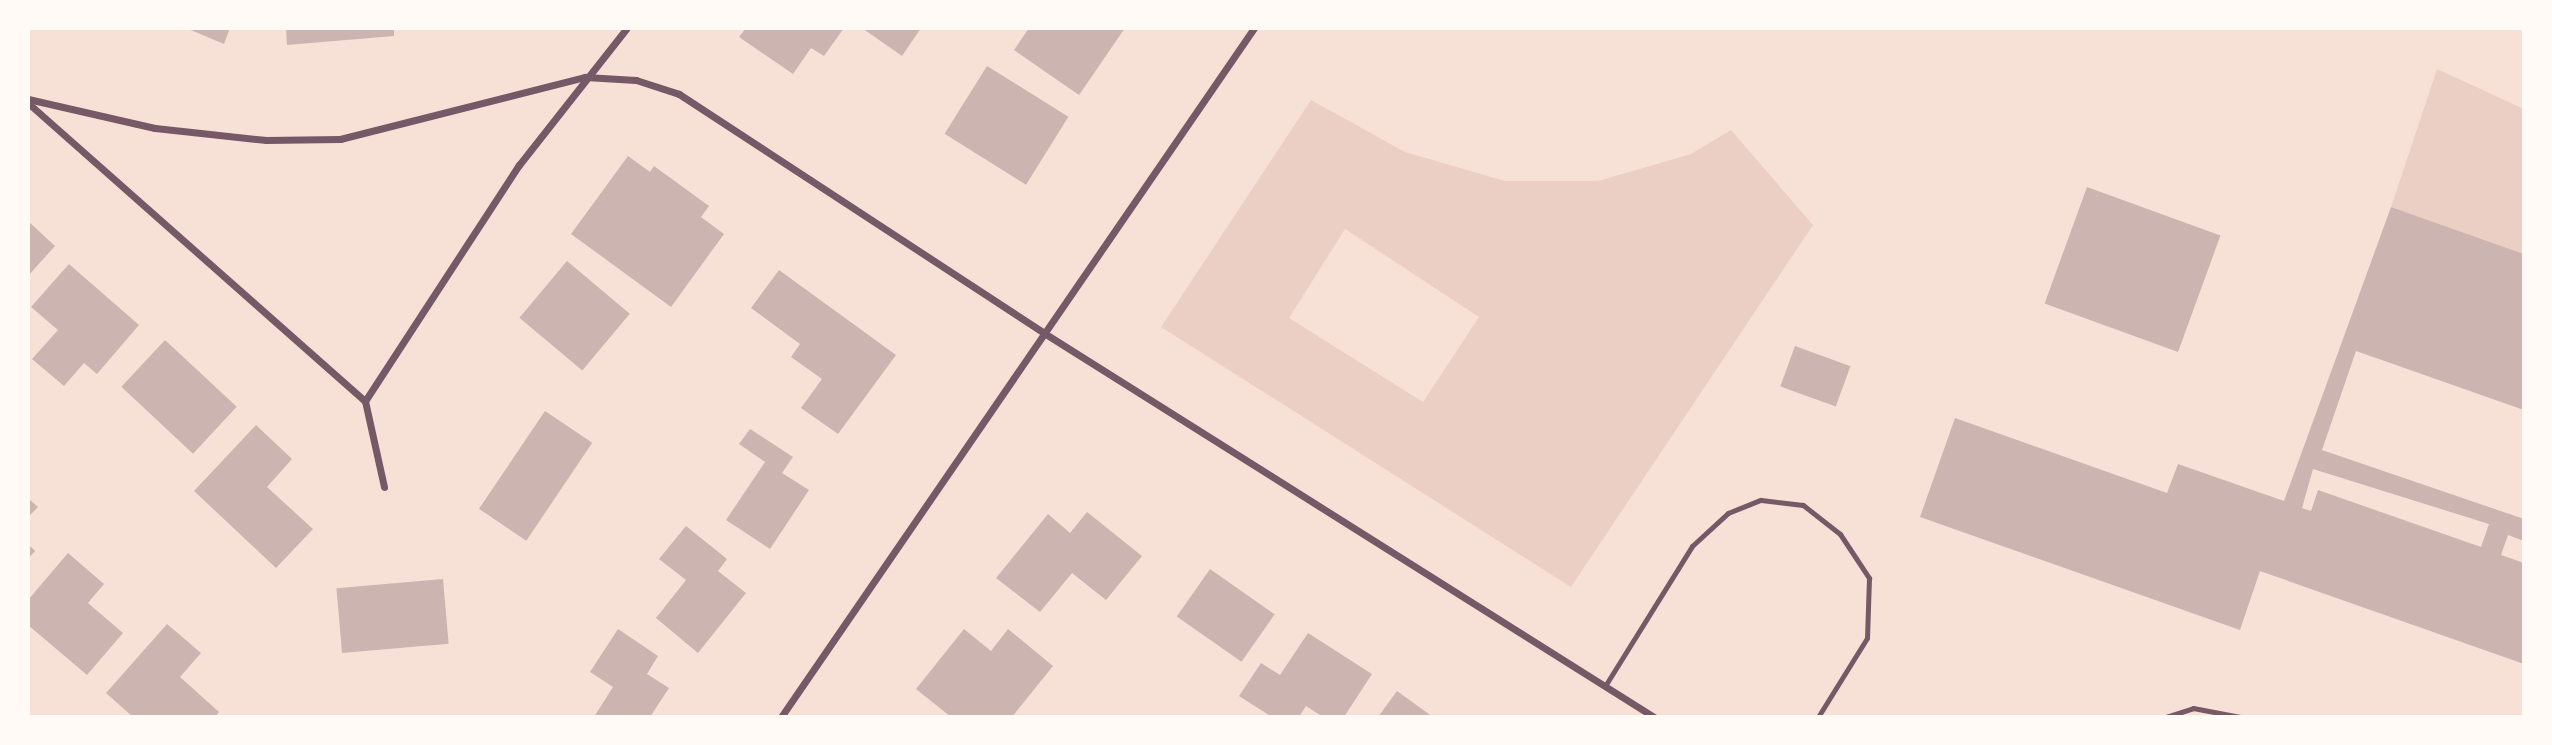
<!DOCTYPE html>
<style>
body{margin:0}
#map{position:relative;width:2552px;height:745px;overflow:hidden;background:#f7e1d7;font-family:"Varela Round",sans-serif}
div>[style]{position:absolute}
.green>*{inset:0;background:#ebcfc5}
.building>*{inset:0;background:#ccb4b1;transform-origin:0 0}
.service>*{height:5px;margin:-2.5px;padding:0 2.5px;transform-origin:2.5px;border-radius:2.5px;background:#755966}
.minor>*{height:7px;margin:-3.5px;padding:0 3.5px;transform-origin:3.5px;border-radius:3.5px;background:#755966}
span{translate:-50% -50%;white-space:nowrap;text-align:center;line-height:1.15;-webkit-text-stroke:5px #fffaf5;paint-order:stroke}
.frame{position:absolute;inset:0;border:30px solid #fffaf5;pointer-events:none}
</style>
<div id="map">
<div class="green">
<div style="clip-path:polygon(2437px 69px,2524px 109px,2524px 254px,2391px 207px)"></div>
<div style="clip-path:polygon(evenodd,1311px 100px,1405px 152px,1505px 181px,1598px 181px,1691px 154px,1731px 130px,1813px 225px,1571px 587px,1161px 327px,1311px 100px,1345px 229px,1479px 317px,1423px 402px,1289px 318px,1345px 229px)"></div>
</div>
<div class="building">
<div style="clip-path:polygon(186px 28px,230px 28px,224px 44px)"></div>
<div style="clip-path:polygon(286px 28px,394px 28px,394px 36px,287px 45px)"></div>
<div style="clip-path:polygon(746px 28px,844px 28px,824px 56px,811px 48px,793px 74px,739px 37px)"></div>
<div style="clip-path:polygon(862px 28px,921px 28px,902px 56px)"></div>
<div style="clip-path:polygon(1029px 28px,1125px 28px,1079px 95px,1014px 50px)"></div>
<div style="left:987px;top:66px;width:96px;height:80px;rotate:32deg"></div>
<div style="clip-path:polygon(628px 156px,650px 172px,654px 166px,709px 206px,701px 217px,724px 234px,671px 307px,571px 234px)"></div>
<div style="left:2087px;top:187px;width:142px;height:124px;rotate:20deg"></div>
<div style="clip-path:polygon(evenodd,2391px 207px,2524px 254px,2524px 410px,2356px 351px,2322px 450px,2524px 519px,2524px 541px,2508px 535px,2501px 555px,2524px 563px,2524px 664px,2260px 571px,2240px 630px,1920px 517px,1955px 418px,2167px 493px,2178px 464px,2284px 501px,2391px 207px,2313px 469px,2489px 524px,2481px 547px,2318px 490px,2311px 511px,2302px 508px,2313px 469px)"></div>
<div style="clip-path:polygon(28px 221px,55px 246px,28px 276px)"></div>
<div style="left:567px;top:261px;width:82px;height:74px;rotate:40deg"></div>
<div style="clip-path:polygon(69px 264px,139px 325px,97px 374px,84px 363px,64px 386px,32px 359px,58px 330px,31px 307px)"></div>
<div style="clip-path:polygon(779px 270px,896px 355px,838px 434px,801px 408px,822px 379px,791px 357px,800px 344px,751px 308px)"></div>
<div style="left:165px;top:340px;width:98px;height:64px;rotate:43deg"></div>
<div style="left:1795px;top:346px;width:59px;height:43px;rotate:20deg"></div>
<div style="left:545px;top:411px;width:57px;height:118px;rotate:34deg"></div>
<div style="clip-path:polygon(256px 425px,292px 459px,267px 487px,313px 529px,276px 568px,194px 491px)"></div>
<div style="clip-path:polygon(750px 429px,793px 457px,782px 473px,809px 490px,770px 549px,726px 520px,765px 462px,739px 444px)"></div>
<div style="clip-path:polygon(28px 498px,38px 507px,28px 517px)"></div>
<div style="clip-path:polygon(1087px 512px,1142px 556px,1106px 600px,1072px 573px,1040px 612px,996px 578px,1048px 514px,1070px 533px)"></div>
<div style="clip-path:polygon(686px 526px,727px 559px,718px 571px,746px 593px,698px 653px,656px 618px,686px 580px,659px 559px)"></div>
<div style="clip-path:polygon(28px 544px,35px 551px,28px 559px)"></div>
<div style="clip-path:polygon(68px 553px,104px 584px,88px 603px,123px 633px,87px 675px,28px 625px,28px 600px)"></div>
<div style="left:1210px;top:569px;width:79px;height:58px;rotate:35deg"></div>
<div style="left:443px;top:579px;width:65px;height:107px;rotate:85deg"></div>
<div style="clip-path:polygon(167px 624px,201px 653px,180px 677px,219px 712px,215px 717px,133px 717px,106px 693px)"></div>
<div style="clip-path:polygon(618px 629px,658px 656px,647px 674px,669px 688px,650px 717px,594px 717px,613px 687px,590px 672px)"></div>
<div style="clip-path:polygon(964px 629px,991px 651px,1008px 629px,1053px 666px,1012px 717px,951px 717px,916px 689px)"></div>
<div style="clip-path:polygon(1308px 633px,1372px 674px,1344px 717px,1323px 717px,1306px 706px,1299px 717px,1272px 717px,1239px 696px,1261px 663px,1280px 675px)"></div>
<div style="clip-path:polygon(1397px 691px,1433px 717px,1378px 717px)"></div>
</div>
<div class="service">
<div style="left:1605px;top:686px;width:165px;rotate:-58.1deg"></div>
<div style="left:1692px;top:546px;width:49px;rotate:-42.5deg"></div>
<div style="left:1728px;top:513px;width:35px;rotate:-22deg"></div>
<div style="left:1761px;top:500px;width:42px;rotate:6.8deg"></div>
<div style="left:1803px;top:505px;width:47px;rotate:38.1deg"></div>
<div style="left:1840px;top:534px;width:53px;rotate:56.6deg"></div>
<div style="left:1869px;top:578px;width:60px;rotate:91.9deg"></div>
<div style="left:1867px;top:638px;width:93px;rotate:121.8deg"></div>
<div style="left:2166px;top:717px;width:28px;rotate:-18deg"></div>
<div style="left:2193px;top:708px;width:48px;rotate:10.8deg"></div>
</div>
<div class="minor">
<div style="left:28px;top:99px;width:130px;rotate:12.9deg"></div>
<div style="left:155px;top:128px;width:112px;rotate:6.2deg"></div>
<div style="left:266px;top:140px;width:74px;rotate:-0.8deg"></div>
<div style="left:340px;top:139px;width:253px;rotate:-14.2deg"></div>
<div style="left:585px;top:77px;width:51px;rotate:3.4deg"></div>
<div style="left:636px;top:80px;width:45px;rotate:18deg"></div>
<div style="left:679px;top:94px;width:436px;rotate:33.2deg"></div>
<div style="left:1044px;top:333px;width:721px;rotate:32.19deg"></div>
<div style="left:28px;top:103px;width:450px;rotate:41.5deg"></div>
<div style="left:365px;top:401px;width:282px;rotate:-56.9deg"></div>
<div style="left:519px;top:165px;width:174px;rotate:-51.8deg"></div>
<div style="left:365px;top:401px;width:88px;rotate:77.5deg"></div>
<div style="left:781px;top:717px;width:836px;rotate:-55.53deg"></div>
</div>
<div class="frame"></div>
</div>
